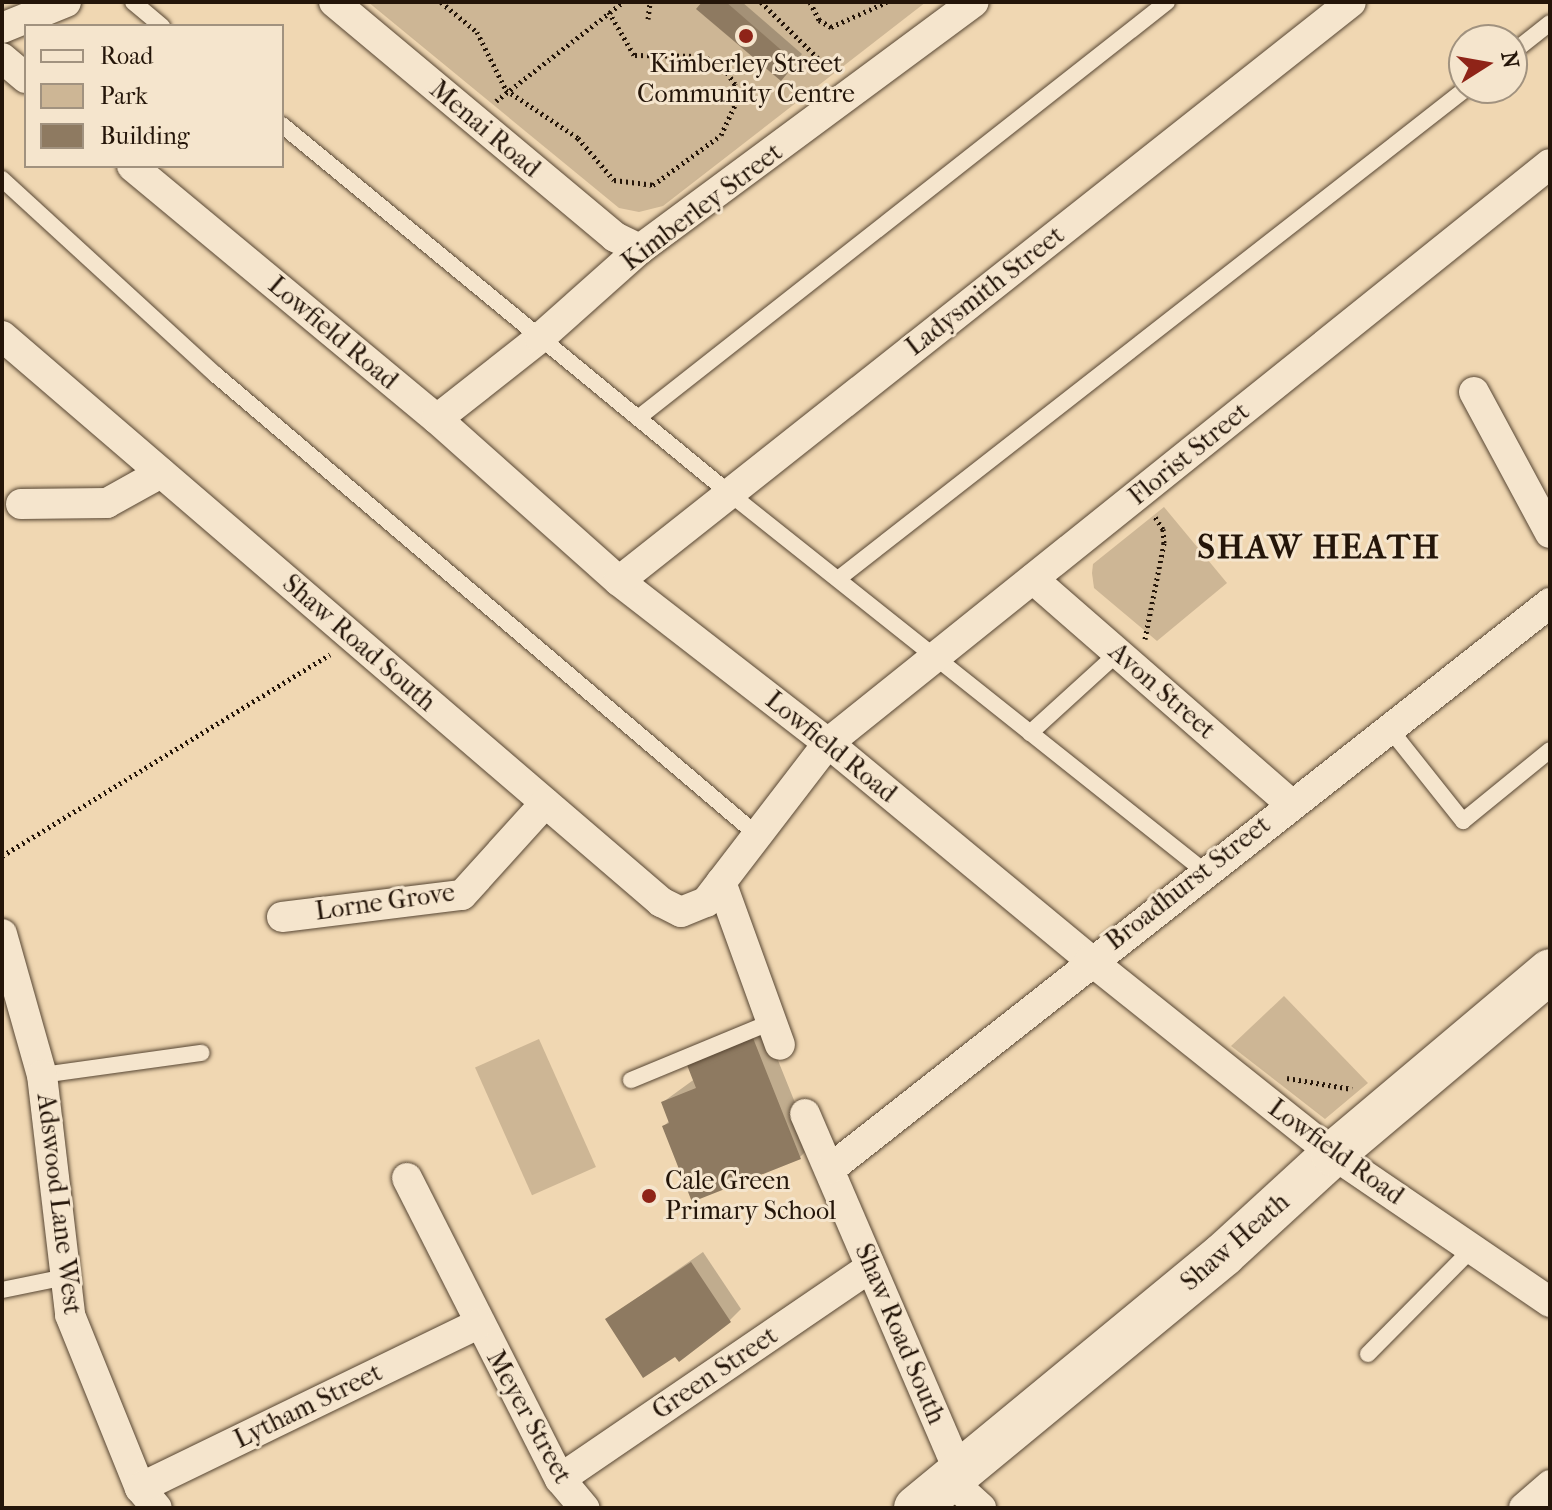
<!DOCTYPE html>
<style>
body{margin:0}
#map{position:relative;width:1552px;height:1510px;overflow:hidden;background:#f0d7b2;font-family:"IM FELL French Canon",serif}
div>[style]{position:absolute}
.green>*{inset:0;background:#cdb695;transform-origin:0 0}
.shadow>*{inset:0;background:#0003}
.building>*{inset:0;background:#8e7a61}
.path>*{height:5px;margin-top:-2.5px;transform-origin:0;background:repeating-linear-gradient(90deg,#241509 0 2px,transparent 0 6px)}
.roads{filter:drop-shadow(0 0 2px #574633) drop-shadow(0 0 2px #574633)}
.service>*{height:16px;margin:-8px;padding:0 8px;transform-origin:8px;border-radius:8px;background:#f5e5cd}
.minor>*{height:30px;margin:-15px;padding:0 15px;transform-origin:15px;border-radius:15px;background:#f5e5cd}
.secondary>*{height:44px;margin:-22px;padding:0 22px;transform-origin:22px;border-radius:22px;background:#f5e5cd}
.dots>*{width:22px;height:22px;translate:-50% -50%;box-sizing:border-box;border:4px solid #f5e5cd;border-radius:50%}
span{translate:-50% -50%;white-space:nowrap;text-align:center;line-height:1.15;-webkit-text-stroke:6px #f5e5cd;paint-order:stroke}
.poi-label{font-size:26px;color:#241509}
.left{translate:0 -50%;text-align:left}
.street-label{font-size:26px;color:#241509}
.district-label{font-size:34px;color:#241509;font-weight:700;letter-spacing:2px}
.frame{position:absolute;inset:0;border:4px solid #241509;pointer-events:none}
.legend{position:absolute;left:24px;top:24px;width:260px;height:144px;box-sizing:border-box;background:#f5e5cd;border:2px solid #a1927f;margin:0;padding:10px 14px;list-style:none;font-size:24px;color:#241509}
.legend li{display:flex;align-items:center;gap:16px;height:40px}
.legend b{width:40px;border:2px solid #a1927f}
.north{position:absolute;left:1448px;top:24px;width:80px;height:80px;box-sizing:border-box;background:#f5e5cd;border:2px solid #a1927f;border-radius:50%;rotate:79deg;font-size:22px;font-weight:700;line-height:32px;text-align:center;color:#241509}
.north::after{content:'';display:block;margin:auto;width:28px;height:36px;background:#8f2418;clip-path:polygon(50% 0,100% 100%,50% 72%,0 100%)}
</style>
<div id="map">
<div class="green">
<div style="clip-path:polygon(368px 2px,926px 2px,663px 206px,639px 212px,619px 208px)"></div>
<div style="clip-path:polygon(1164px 507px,1227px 583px,1157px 641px,1094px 588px,1092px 573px,1093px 564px)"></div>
<div style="clip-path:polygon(1284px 996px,1368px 1083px,1325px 1119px,1231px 1046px)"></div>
<div style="left:539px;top:1039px;width:140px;height:70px;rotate:66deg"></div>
</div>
<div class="shadow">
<div style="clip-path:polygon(705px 2px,742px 2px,802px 54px,788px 71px)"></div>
<div style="clip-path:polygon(765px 1028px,812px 1145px,800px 1157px,693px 1200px,664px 1126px,670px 1120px,663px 1102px)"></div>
<div style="clip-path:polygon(703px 1252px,741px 1309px,729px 1321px,676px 1354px,607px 1319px)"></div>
</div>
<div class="building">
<div style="clip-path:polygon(702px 2px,726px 2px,796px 63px,781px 81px,696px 9px)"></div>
<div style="clip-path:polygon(753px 1038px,801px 1159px,692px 1202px,662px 1126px,669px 1123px,661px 1102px,696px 1088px,687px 1065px)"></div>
<div style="clip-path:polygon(691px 1262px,731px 1322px,679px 1362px,675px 1357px,643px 1378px,605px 1319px)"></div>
</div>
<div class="path">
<div style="left:441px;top:2px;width:47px;rotate:39.8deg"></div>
<div style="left:477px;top:32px;width:65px;rotate:63.4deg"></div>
<div style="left:506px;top:90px;width:87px;rotate:33.7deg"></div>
<div style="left:578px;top:138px;width:55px;rotate:49.4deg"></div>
<div style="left:614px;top:180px;width:39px;rotate:7deg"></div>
<div style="left:653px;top:185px;width:84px;rotate:-36.3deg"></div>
<div style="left:721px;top:135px;width:35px;rotate:-65deg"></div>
<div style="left:736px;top:103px;width:19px;rotate:-93deg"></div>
<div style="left:735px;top:84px;width:19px;rotate:-125deg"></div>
<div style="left:724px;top:68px;width:24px;rotate:-150deg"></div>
<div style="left:703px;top:56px;width:69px;rotate:-179.2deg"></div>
<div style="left:634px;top:55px;width:50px;rotate:-120.2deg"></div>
<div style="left:761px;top:2px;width:98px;rotate:44.6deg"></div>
<div style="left:810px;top:2px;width:20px;rotate:63deg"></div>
<div style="left:819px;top:20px;width:14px;rotate:30deg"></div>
<div style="left:831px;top:27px;width:61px;rotate:-24.1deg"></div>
<div style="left:648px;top:19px;width:17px;rotate:-83deg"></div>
<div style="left:496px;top:101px;width:161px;rotate:-37.9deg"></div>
<div style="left:1145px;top:639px;width:98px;rotate:-78.8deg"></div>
<div style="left:1164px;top:543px;width:14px;rotate:-94deg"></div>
<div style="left:1163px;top:529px;width:17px;rotate:-123deg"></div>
<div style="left:2px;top:856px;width:385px;rotate:-31.6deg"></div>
<div style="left:1287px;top:1078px;width:66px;rotate:9.6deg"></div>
</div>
<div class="roads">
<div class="service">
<div style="left:133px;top:2px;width:38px;rotate:40deg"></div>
<div style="left:1512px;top:53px;width:48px;rotate:-38.3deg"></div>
<div style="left:282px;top:125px;width:579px;rotate:39.46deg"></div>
<div style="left:729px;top:493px;width:607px;rotate:38.51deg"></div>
<div style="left:2px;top:179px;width:290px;rotate:42.5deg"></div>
<div style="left:216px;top:375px;width:709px;rotate:40.36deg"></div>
<div style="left:638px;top:418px;width:673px;rotate:-38.18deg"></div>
<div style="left:838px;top:579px;width:798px;rotate:-37.98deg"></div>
<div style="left:1389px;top:728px;width:119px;rotate:51.5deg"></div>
<div style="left:1463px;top:821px;width:112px;rotate:-39.2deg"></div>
<div style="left:1030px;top:733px;width:119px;rotate:-42.3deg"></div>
<div style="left:42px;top:1075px;width:161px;rotate:-7.9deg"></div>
<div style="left:631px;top:1080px;width:152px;rotate:-22.5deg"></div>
<div style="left:2px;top:1290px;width:65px;rotate:-11.5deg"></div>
<div style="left:1368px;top:1354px;width:148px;rotate:-45.3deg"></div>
</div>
<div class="minor">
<div style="left:334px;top:2px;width:366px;rotate:39.9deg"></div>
<div style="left:615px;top:237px;width:28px;rotate:26deg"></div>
<div style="left:2px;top:28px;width:69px;rotate:-22.1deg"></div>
<div style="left:2px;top:58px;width:31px;rotate:40deg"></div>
<div style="left:132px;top:166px;width:396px;rotate:39.7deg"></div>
<div style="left:437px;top:419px;width:244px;rotate:41.7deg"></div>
<div style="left:619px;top:581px;width:264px;rotate:37.8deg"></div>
<div style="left:828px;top:743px;width:340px;rotate:39.6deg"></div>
<div style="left:1090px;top:960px;width:311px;rotate:38.6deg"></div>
<div style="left:1333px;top:1154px;width:263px;rotate:34.3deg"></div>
<div style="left:2px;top:336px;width:869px;rotate:40.66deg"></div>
<div style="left:661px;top:902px;width:22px;rotate:27deg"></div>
<div style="left:681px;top:912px;width:27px;rotate:-22deg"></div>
<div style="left:706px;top:902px;width:200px;rotate:-52.5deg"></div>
<div style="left:828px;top:743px;width:925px;rotate:-38.73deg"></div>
<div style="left:1474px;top:392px;width:160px;rotate:61.7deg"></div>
<div style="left:437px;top:419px;width:131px;rotate:-38.2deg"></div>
<div style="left:540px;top:338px;width:134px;rotate:-41.7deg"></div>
<div style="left:640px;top:249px;width:415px;rotate:-36.5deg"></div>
<div style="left:21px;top:504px;width:86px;rotate:-0.7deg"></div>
<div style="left:107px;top:503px;width:62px;rotate:-29.1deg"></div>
<div style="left:1033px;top:579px;width:342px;rotate:41.1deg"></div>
<div style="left:619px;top:581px;width:933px;rotate:-38.34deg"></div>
<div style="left:721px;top:882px;width:173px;rotate:70.1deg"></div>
<div style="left:282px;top:917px;width:181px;rotate:-7deg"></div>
<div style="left:462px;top:895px;width:124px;rotate:-47.9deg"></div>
<div style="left:2px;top:934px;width:147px;rotate:74.2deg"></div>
<div style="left:42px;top:1075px;width:242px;rotate:83.3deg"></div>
<div style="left:70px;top:1315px;width:187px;rotate:68deg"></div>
<div style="left:140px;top:1488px;width:26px;rotate:50deg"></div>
<div style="left:805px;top:1114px;width:390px;rotate:66.7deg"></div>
<div style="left:830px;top:1169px;width:916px;rotate:-38.17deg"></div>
<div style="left:407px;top:1178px;width:338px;rotate:63.1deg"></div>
<div style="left:560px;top:1479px;width:38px;rotate:50deg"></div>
<div style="left:560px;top:1479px;width:376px;rotate:-34.3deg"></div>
<div style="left:950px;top:1480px;width:42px;rotate:42.1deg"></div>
<div style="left:140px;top:1488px;width:375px;rotate:-25.9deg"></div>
<div style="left:1524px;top:1508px;width:35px;rotate:-41deg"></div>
</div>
<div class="secondary">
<div style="left:916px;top:1508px;width:399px;rotate:-39.5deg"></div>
<div style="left:1224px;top:1254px;width:148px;rotate:-42.5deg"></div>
<div style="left:1333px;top:1154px;width:284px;rotate:-40.1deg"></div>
</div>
</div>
<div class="dots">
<div style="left:746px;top:36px;background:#8f2418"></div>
<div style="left:649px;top:1196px;background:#8f2418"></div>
</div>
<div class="poi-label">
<span style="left:746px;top:79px">Kimberley Street<br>Community Centre</span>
<span class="left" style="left:665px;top:1196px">Cale Green<br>Primary School</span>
</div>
<div class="street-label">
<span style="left:485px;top:129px;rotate:40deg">Menai Road</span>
<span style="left:702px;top:207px;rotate:-37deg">Kimberley Street</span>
<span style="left:985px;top:291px;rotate:-38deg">Ladysmith Street</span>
<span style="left:333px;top:333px;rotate:40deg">Lowfield Road</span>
<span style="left:1189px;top:454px;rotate:-39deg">Florist Street</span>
<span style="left:359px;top:643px;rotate:41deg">Shaw Road South</span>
<span style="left:1162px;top:691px;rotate:41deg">Avon Street</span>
<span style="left:831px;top:747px;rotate:39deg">Lowfield Road</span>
<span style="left:1188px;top:883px;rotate:-38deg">Broadhurst Street</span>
<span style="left:385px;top:902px;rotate:-8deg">Lorne Grove</span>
<span style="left:1336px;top:1152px;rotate:36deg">Lowfield Road</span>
<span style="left:59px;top:1204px;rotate:83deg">Adswood Lane West</span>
<span style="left:1235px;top:1242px;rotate:-41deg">Shaw Heath</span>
<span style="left:900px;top:1334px;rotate:67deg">Shaw Road South</span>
<span style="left:715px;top:1373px;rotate:-34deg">Green Street</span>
<span style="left:308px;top:1406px;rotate:-26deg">Lytham Street</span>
<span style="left:529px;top:1417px;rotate:61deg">Meyer Street</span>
</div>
<div class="district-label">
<span style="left:1319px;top:548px">SHAW HEATH</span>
</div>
<div class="frame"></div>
<ul class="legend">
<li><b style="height:10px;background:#f5e5cd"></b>Road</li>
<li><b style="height:22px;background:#cdb695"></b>Park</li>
<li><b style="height:22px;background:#8e7a61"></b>Building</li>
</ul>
<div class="north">N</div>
</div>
